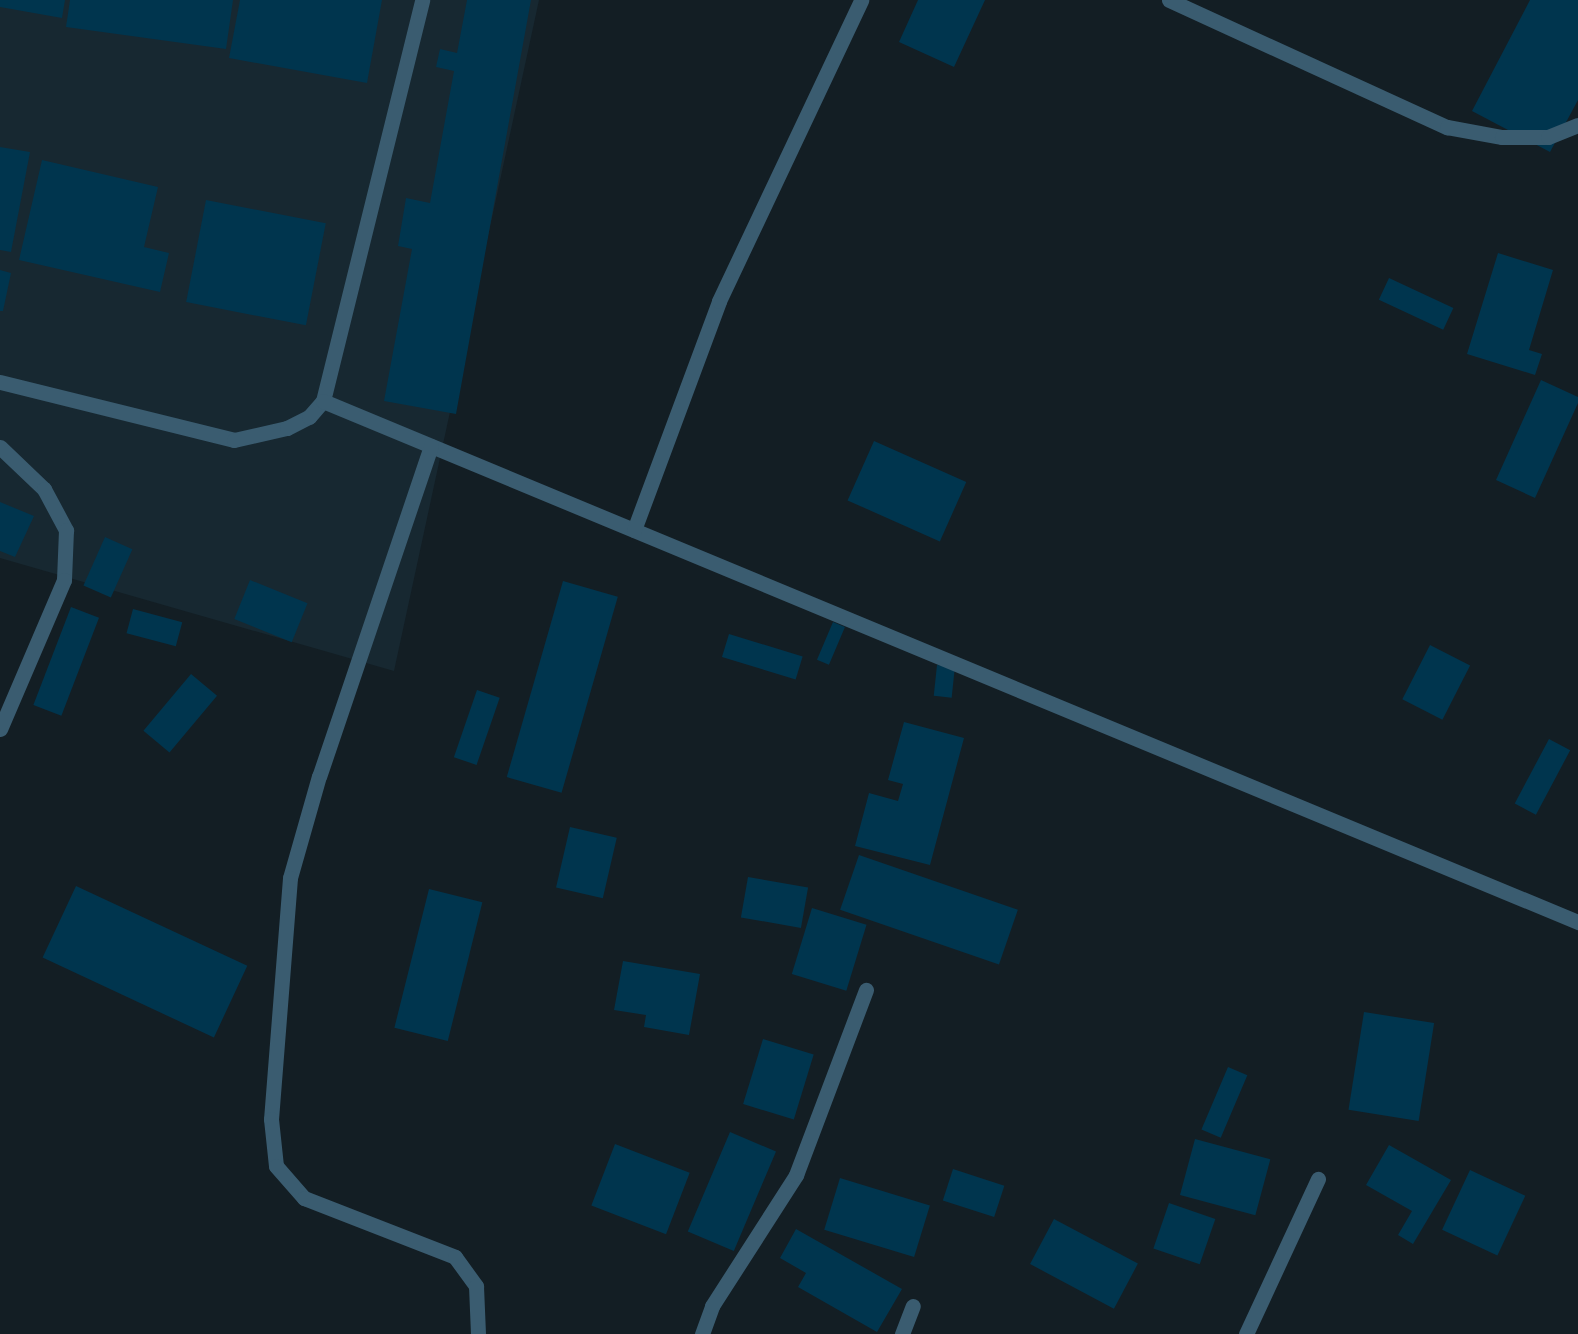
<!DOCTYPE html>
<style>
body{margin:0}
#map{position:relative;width:1578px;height:1334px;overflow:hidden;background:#131e24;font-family:Jost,sans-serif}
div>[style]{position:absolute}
.built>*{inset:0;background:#172831}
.building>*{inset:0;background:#00354e;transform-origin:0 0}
.minor>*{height:15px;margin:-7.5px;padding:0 7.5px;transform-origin:7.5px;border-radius:7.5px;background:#3a5c70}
span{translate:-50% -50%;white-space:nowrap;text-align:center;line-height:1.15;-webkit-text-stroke:4.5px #131e24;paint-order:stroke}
</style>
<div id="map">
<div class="built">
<div style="clip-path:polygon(0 0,539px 0,394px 671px,0 558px)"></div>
</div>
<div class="building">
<div style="clip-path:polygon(0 0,65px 0,62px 18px,0 7px)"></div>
<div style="clip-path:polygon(70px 0,233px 0,226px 49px,66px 27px)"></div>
<div style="clip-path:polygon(240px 0,382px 0,367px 83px,229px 58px)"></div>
<div style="clip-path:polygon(467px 0,531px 0,456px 414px,384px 401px,412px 249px,398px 246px,406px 198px,430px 203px,454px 71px,436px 67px,440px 49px,457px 53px)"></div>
<div style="clip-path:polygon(918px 0,985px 0,954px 67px,899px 42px)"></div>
<div style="clip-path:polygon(1530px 0,1578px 0,1578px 100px,1550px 152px,1472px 111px)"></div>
<div style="clip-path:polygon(0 147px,30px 152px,11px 252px,0 250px)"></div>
<div style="clip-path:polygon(42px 160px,158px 187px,144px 247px,169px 253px,160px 292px,19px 260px)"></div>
<div style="left:206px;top:200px;width:122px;height:104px;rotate:11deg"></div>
<div style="clip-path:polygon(1498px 253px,1553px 270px,1529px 350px,1542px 354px,1535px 375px,1467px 354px)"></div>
<div style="clip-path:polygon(0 270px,11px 273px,3px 311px,0 311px)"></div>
<div style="left:1389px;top:278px;width:71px;height:24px;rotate:25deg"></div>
<div style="clip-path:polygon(1541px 380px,1578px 397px,1578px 403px,1535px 498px,1496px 480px)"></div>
<div style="left:874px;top:441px;width:101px;height:65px;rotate:24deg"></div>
<div style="clip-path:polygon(0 502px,34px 516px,15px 557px,0 551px)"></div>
<div style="left:105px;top:537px;width:30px;height:53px;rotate:24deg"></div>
<div style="left:250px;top:580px;width:62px;height:42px;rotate:22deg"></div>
<div style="left:563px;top:581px;width:57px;height:204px;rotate:16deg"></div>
<div style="left:71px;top:607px;width:30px;height:105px;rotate:21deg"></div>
<div style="left:133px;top:609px;width:51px;height:25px;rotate:15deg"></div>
<div style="left:833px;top:622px;width:13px;height:41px;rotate:23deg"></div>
<div style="left:729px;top:634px;width:77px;height:24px;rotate:17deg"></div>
<div style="left:1430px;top:645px;width:45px;height:61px;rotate:27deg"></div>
<div style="left:937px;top:665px;width:18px;height:31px;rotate:6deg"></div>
<div style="left:191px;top:674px;width:34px;height:74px;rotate:40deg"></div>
<div style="left:477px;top:690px;width:24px;height:71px;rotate:19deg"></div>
<div style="clip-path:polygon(904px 722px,964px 738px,930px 865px,855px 846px,869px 793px,898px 801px,903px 784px,888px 780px)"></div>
<div style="left:1549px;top:739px;width:24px;height:73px;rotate:28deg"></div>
<div style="left:570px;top:827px;width:48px;height:62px;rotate:13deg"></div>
<div style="left:859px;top:855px;width:168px;height:58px;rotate:19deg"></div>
<div style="left:748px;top:877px;width:61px;height:41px;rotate:10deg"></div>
<div style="left:76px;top:886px;width:189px;height:79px;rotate:25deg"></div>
<div style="left:429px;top:889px;width:55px;height:143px;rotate:14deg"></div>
<div style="left:812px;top:908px;width:57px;height:69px;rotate:17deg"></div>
<div style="clip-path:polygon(623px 961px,700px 974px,689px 1035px,644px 1027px,646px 1015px,614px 1010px)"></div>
<div style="left:1364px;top:1012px;width:71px;height:99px;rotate:9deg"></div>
<div style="left:763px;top:1039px;width:53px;height:68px;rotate:17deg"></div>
<div style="left:1228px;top:1067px;width:21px;height:68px;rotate:23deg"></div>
<div style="left:730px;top:1132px;width:50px;height:108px;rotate:23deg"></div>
<div style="left:1195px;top:1139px;width:78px;height:58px;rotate:15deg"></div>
<div style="left:615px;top:1144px;width:80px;height:66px;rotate:21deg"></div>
<div style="clip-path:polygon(1389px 1145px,1451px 1180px,1413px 1244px,1398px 1235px,1412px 1211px,1366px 1185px)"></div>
<div style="left:953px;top:1169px;width:54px;height:33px;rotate:18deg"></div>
<div style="left:1470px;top:1170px;width:61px;height:66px;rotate:25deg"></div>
<div style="left:840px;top:1178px;width:94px;height:54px;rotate:17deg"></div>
<div style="left:1169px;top:1203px;width:49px;height:48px;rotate:19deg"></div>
<div style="left:1054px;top:1219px;width:95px;height:51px;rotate:28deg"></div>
<div style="clip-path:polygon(796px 1229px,902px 1289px,877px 1332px,798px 1287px,806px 1273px,780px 1258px)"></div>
</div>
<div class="minor">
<div style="left:1169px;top:0;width:306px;rotate:24.6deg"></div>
<div style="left:1447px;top:127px;width:56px;rotate:10.3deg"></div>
<div style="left:1502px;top:137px;width:46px"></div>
<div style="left:1548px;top:137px;width:32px;rotate:-22deg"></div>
<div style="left:0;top:382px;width:241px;rotate:13.9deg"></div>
<div style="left:234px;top:440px;width:54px;rotate:-12.8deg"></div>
<div style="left:287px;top:428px;width:25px;rotate:-27deg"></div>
<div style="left:309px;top:417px;width:21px;rotate:-49deg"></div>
<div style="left:323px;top:401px;width:413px;rotate:-76.1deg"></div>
<div style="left:323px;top:401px;width:1359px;rotate:22.55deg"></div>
<div style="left:431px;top:446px;width:348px;rotate:108.7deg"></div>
<div style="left:319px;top:776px;width:106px;rotate:105.9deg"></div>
<div style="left:290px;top:878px;width:242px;rotate:94.5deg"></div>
<div style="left:271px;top:1119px;width:47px;rotate:83.9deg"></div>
<div style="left:276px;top:1166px;width:43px;rotate:48.8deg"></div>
<div style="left:304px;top:1198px;width:162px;rotate:21.3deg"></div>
<div style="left:455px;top:1257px;width:36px;rotate:54deg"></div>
<div style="left:476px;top:1286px;width:48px;rotate:87.6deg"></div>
<div style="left:0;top:447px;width:61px;rotate:43.7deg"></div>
<div style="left:44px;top:489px;width:47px;rotate:61.8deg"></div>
<div style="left:66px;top:530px;width:50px;rotate:92.3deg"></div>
<div style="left:64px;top:580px;width:162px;rotate:113.2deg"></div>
<div style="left:634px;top:530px;width:244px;rotate:-69.6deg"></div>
<div style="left:719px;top:301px;width:333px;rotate:-64.7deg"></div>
<div style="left:702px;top:1334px;width:30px;rotate:-70deg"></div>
<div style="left:712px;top:1306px;width:156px;rotate:-57.3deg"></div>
<div style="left:796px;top:1175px;width:198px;rotate:-69.3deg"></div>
<div style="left:902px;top:1334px;width:30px;rotate:-69deg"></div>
<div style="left:1246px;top:1334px;width:171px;rotate:-65.1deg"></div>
</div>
</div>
